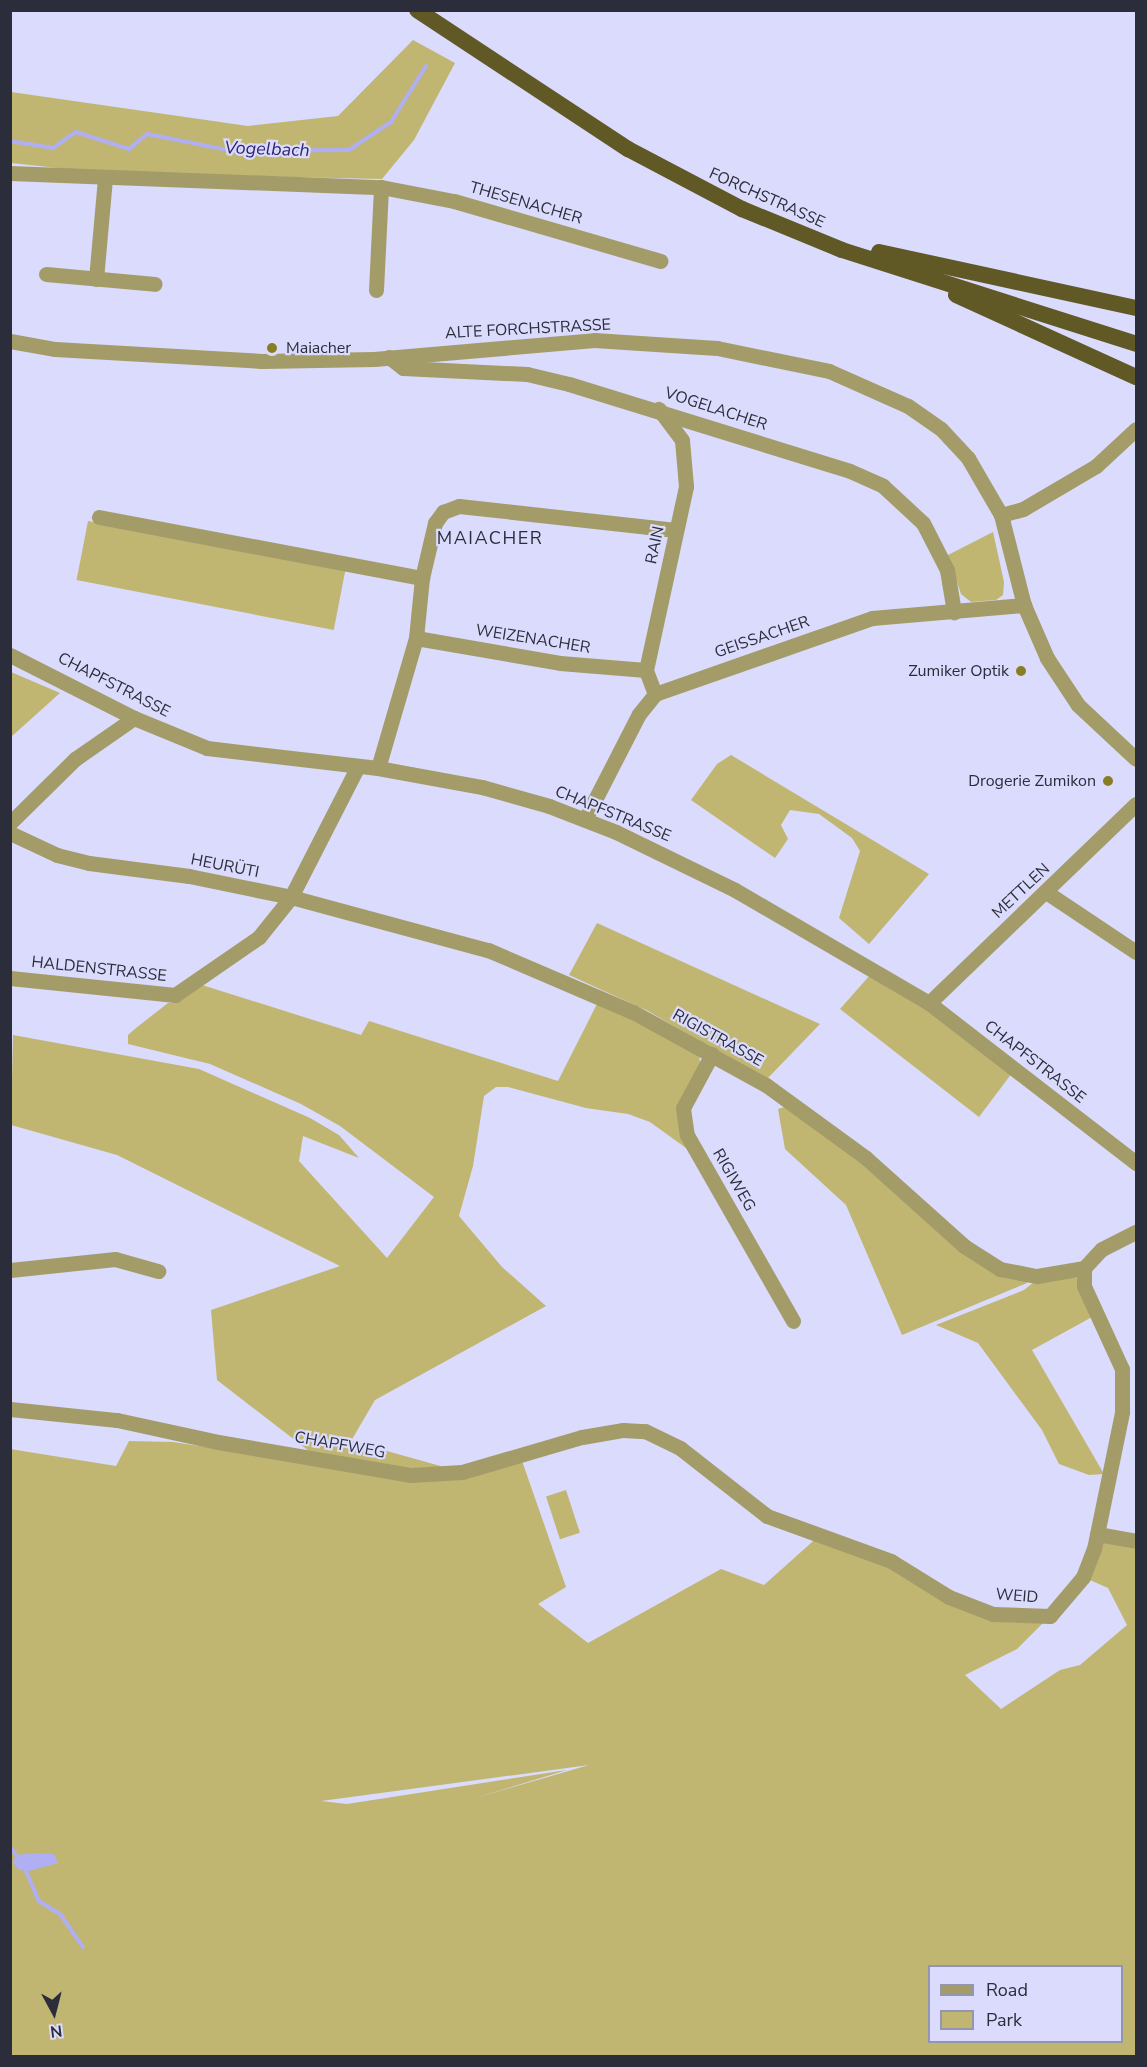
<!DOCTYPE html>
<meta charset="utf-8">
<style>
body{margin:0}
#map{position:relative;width:1147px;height:2067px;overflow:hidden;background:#dadbfd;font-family:"Nunito Sans",sans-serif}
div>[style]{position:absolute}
.green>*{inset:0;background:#c0b671;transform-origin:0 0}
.water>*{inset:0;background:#b0aff4}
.stream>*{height:4px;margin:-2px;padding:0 2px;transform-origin:2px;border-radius:2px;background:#b0aff4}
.minor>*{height:15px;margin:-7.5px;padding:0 7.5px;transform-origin:7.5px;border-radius:7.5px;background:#a39c68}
.tertiary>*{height:15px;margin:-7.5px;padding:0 7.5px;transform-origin:7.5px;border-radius:7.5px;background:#a39c68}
.trunk>*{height:16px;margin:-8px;padding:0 8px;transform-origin:8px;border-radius:8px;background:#605825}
.dots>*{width:16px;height:16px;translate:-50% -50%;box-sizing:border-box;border:3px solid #dadbfd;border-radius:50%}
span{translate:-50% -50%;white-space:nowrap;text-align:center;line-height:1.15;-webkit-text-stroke:4.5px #dadbfd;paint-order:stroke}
.street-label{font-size:16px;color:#2c2d3a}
.poi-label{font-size:16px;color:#2c2d3a}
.left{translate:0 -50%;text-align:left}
.right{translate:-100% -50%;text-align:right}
.water-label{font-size:18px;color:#312572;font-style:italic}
.neighbourhood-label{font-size:18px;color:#2c2d3a;letter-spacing:1.5px}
.frame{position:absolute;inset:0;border:12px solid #2c2d3a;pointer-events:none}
.legend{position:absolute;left:928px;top:1965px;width:195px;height:78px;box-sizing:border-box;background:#dadbfd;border:2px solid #9495af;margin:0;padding:8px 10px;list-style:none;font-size:18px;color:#2c2d3a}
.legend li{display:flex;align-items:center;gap:12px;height:30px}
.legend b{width:30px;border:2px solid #9495af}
.north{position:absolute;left:24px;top:1983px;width:60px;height:60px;-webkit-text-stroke:4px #dadbfd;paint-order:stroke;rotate:173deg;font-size:16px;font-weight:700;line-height:24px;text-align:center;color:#2c2d3a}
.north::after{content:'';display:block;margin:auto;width:21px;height:27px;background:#2c2d3a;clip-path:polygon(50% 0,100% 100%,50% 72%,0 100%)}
</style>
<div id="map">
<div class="green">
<div style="clip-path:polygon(413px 40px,455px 63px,414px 140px,382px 179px,104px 173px,11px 163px,11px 92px,248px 126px,338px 116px)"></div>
<div style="left:88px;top:521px;width:262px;height:60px;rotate:11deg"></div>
<div style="clip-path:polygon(993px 532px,1004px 582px,1003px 595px,996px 600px,971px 602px,961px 594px,948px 555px)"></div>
<div style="clip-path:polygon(11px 672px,60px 693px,11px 737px)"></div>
<div style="clip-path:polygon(731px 755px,929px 874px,869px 944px,839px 918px,860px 851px,852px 838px,819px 814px,790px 810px,781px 825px,788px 839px,775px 858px,691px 800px,717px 764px)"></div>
<div style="clip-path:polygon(597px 923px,820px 1024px,766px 1080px,648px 1011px,569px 975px)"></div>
<div style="clip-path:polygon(871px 974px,918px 1002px,1012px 1073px,979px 1117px,840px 1009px)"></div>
<div style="clip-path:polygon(evenodd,202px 985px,361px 1035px,369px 1021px,558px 1081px,599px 1000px,699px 1054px,700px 1063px,685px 1091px,686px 1148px,650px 1122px,628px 1114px,586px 1108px,508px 1087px,496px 1087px,484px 1096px,473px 1166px,459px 1216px,502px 1267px,546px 1306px,375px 1400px,351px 1441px,462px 1472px,521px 1458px,566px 1587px,538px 1604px,588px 1643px,721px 1569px,764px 1585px,821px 1534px,993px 1614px,1050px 1616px,1017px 1649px,965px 1675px,1001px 1709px,1060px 1670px,1080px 1665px,1127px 1625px,1108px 1588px,1083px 1577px,1097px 1534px,1136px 1541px,1136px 2056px,11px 2056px,10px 1449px,116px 1466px,129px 1441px,173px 1442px,327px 1465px,217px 1380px,211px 1310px,340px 1266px,117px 1155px,11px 1125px,13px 1035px,199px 1069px,310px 1118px,339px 1135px,359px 1158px,303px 1136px,299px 1161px,387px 1258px,434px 1197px,340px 1126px,301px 1104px,210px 1064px,128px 1044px,128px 1035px,136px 1028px,168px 1003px,179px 1002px,202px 985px,589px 1765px,472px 1799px,567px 1770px,347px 1804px,321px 1801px,589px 1765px,202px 985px,930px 1966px,1122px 1966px,1122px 2042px,930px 2042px,930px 1966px)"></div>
<div style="clip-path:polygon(788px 1106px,847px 1151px,958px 1248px,1029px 1278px,1027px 1283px,902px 1335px,846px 1205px,785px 1149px,778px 1109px)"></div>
<div style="clip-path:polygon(1072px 1274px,1079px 1280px,1092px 1317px,1032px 1350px,1104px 1474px,1089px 1475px,1059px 1464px,1042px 1430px,978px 1343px,936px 1325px,1024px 1290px,1034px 1282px)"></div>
<div style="left:566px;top:1490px;width:45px;height:21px;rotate:72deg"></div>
</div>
<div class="water">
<div style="clip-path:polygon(37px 1853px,54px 1854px,58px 1863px,29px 1871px,19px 1870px,13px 1863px,16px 1855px)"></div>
</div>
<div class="stream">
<div style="left:10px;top:141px;width:44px;rotate:9.2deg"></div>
<div style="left:53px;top:148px;width:28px;rotate:-35deg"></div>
<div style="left:76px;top:132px;width:56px;rotate:17.8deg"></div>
<div style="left:129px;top:149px;width:23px;rotate:-40deg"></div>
<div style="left:147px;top:134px;width:88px;rotate:11.2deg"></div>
<div style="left:233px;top:151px;width:116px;rotate:-0.5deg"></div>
<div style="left:349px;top:150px;width:50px;rotate:-33.7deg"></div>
<div style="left:391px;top:122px;width:66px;rotate:-58deg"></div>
<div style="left:10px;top:1847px;width:10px;rotate:53deg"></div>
<div style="left:26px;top:1871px;width:33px;rotate:67deg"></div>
<div style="left:39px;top:1901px;width:25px;rotate:32deg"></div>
<div style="left:60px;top:1914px;width:40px;rotate:55.1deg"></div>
</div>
<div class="minor">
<div style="left:10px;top:173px;width:371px;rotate:2.2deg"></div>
<div style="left:381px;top:187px;width:74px;rotate:10.9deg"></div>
<div style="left:454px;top:201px;width:215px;rotate:16.2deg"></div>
<div style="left:46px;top:274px;width:109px;rotate:5.2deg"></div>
<div style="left:96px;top:279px;width:100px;rotate:-84.9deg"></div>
<div style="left:376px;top:290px;width:103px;rotate:-87.2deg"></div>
<div style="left:389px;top:357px;width:18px;rotate:38deg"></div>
<div style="left:403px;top:368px;width:124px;rotate:2.8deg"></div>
<div style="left:527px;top:374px;width:43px;rotate:13.4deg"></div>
<div style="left:569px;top:384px;width:294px;rotate:17.2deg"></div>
<div style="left:850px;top:471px;width:36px;rotate:24deg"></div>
<div style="left:883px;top:486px;width:54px;rotate:42.8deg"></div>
<div style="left:923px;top:523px;width:53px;rotate:62.9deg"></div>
<div style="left:947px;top:570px;width:43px;rotate:80.5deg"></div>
<div style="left:99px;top:517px;width:329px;rotate:10.7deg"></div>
<div style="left:416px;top:638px;width:146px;rotate:9.8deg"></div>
<div style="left:560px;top:663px;width:86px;rotate:4.7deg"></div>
<div style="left:10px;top:655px;width:139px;rotate:26.9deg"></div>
<div style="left:134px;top:718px;width:79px;rotate:22.3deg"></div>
<div style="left:207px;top:748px;width:172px;rotate:6.7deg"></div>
<div style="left:378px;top:768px;width:106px;rotate:10.4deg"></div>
<div style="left:482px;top:787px;width:70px;rotate:15.8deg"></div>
<div style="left:549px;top:806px;width:72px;rotate:21.2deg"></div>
<div style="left:616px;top:832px;width:132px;rotate:26deg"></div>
<div style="left:735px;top:890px;width:225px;rotate:30.2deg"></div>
<div style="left:929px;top:1003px;width:262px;rotate:37.7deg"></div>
<div style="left:655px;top:694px;width:26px;rotate:-111deg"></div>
<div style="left:646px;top:670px;width:188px;rotate:-77.7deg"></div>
<div style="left:686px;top:486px;width:46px;rotate:-95deg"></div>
<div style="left:682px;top:440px;width:39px;rotate:-127deg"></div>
<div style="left:378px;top:768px;width:135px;rotate:-73.7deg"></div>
<div style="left:416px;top:638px;width:60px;rotate:-84.3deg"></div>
<div style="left:422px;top:578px;width:57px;rotate:-76.7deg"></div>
<div style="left:435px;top:523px;width:14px;rotate:-54deg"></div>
<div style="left:443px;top:512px;width:17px;rotate:-21deg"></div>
<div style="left:459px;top:506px;width:218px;rotate:6.3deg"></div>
<div style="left:585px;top:819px;width:118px;rotate:-62.8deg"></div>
<div style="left:639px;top:714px;width:26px;rotate:-51deg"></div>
<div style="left:655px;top:694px;width:230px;rotate:-19.3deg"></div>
<div style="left:872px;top:618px;width:153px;rotate:-4.9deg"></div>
<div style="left:10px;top:823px;width:91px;rotate:-44.6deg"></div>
<div style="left:75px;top:759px;width:72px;rotate:-34.8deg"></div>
<div style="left:10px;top:833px;width:52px;rotate:25.1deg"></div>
<div style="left:57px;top:855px;width:33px;rotate:14deg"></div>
<div style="left:89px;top:863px;width:101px;rotate:7.4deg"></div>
<div style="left:189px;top:876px;width:104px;rotate:11.6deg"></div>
<div style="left:291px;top:897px;width:147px;rotate:-62.9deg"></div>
<div style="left:1046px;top:892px;width:108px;rotate:33.7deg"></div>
<div style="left:10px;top:978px;width:166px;rotate:5.9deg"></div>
<div style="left:175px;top:995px;width:102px;rotate:-34.6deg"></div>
<div style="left:259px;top:937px;width:51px;rotate:-51.3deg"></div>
<div style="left:291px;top:897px;width:204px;rotate:15.1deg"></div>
<div style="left:488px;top:950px;width:158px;rotate:23.2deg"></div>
<div style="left:633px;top:1012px;width:152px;rotate:28.8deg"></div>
<div style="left:766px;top:1085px;width:124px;rotate:36.1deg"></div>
<div style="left:866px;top:1158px;width:132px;rotate:41.9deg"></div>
<div style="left:964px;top:1246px;width:43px;rotate:32.6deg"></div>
<div style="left:1000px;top:1269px;width:38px;rotate:11deg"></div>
<div style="left:1037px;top:1276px;width:48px;rotate:-9.7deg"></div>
<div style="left:929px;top:1003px;width:287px;rotate:-43.9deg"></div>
<div style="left:712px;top:1054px;width:61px;rotate:118.2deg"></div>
<div style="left:683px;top:1108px;width:27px;rotate:82deg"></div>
<div style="left:687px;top:1135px;width:214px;rotate:60.3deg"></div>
<div style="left:10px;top:1270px;width:106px;rotate:-6deg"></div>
<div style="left:115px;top:1259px;width:45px;rotate:15.6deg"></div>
<div style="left:10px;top:1409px;width:108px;rotate:5.9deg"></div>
<div style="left:117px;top:1420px;width:103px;rotate:12.3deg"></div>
<div style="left:218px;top:1442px;width:196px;rotate:9.7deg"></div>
<div style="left:411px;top:1475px;width:51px;rotate:-3.4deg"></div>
<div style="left:462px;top:1472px;width:125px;rotate:-16.3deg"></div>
<div style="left:582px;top:1437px;width:42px;rotate:-9.7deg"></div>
<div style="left:623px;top:1430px;width:22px;rotate:3deg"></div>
<div style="left:645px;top:1431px;width:39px;rotate:26deg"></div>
<div style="left:680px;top:1448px;width:110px;rotate:38deg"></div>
<div style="left:767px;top:1516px;width:132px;rotate:19.9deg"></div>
<div style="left:891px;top:1561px;width:68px;rotate:31.8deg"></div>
<div style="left:949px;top:1597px;width:47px;rotate:21.1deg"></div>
<div style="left:993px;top:1614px;width:57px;rotate:2deg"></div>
<div style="left:1050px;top:1616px;width:51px;rotate:-49.8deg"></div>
<div style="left:1083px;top:1577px;width:30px;rotate:-69deg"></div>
<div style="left:1094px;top:1549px;width:140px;rotate:-78.4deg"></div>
<div style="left:1122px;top:1412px;width:43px;rotate:-90deg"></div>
<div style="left:1122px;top:1369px;width:91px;rotate:-114.6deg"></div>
<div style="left:1084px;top:1286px;width:18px;rotate:-90deg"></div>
<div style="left:1084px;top:1268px;width:26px;rotate:-47deg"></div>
<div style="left:1102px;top:1249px;width:38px;rotate:-27deg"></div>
<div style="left:1097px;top:1534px;width:40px;rotate:10deg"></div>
</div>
<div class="tertiary">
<div style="left:10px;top:341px;width:46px;rotate:10.1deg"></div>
<div style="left:55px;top:349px;width:207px;rotate:3.3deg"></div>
<div style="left:262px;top:361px;width:112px;rotate:-1deg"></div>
<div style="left:374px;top:359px;width:221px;rotate:-4.9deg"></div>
<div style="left:594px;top:340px;width:123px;rotate:3.7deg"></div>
<div style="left:717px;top:348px;width:114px;rotate:11.6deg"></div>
<div style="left:829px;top:371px;width:86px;rotate:23.9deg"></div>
<div style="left:908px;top:406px;width:40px;rotate:34.9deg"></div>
<div style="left:941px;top:429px;width:40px;rotate:47deg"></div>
<div style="left:968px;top:458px;width:66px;rotate:59.9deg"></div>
<div style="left:1001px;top:515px;width:93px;rotate:75.7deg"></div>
<div style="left:1024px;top:605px;width:58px;rotate:66.5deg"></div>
<div style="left:1047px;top:658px;width:56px;rotate:56.6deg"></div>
<div style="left:1078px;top:705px;width:79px;rotate:43deg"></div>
<div style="left:1001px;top:515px;width:23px;rotate:-15deg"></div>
<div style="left:1023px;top:509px;width:85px;rotate:-30.5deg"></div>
<div style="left:1096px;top:466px;width:54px;rotate:-42.8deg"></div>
</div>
<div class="trunk">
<div style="left:417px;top:10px;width:253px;rotate:33.4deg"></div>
<div style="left:628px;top:149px;width:129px;rotate:27.8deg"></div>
<div style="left:742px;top:209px;width:108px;rotate:22.3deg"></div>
<div style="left:842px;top:250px;width:309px;rotate:17.7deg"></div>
<div style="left:879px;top:252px;width:263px;rotate:12.3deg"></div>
<div style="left:956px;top:295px;width:198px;rotate:24.5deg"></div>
</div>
<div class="dots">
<div style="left:272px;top:348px;background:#897d23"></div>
<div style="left:1021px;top:671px;background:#897d23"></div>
<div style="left:1108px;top:781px;background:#897d23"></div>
</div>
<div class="street-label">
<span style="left:767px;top:198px;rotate:24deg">FORCHSTRASSE</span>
<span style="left:526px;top:203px;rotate:16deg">THESENACHER</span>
<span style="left:528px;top:329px;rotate:-3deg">ALTE FORCHSTRASSE</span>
<span style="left:716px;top:409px;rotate:18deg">VOGELACHER</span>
<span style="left:655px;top:545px;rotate:-78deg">RAIN</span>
<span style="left:762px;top:637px;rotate:-19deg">GEISSACHER</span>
<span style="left:533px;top:639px;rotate:9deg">WEIZENACHER</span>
<span style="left:114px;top:685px;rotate:27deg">CHAPFSTRASSE</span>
<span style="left:613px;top:814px;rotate:22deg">CHAPFSTRASSE</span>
<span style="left:225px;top:866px;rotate:11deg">HEURÜTI</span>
<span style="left:1021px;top:891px;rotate:-43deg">METTLEN</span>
<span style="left:99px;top:969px;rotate:6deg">HALDENSTRASSE</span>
<span style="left:718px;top:1038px;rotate:29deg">RIGISTRASSE</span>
<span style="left:1035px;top:1062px;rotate:38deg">CHAPFSTRASSE</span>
<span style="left:734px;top:1180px;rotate:60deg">RIGIWEG</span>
<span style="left:340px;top:1445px;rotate:10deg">CHAPFWEG</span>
<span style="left:1017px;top:1596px;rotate:5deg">WEID</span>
</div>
<div class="poi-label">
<span class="left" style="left:286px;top:348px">Maiacher</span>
<span class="right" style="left:1009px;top:671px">Zumiker Optik</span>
<span class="right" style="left:1096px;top:781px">Drogerie Zumikon</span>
</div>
<div class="water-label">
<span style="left:267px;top:149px;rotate:2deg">Vogelbach</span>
</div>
<div class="neighbourhood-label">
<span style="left:490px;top:538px">MAIACHER</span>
</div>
<div class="frame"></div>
<ul class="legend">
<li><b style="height:8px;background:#a39c68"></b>Road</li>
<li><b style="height:16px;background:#c0b671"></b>Park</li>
</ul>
<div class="north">N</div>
</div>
